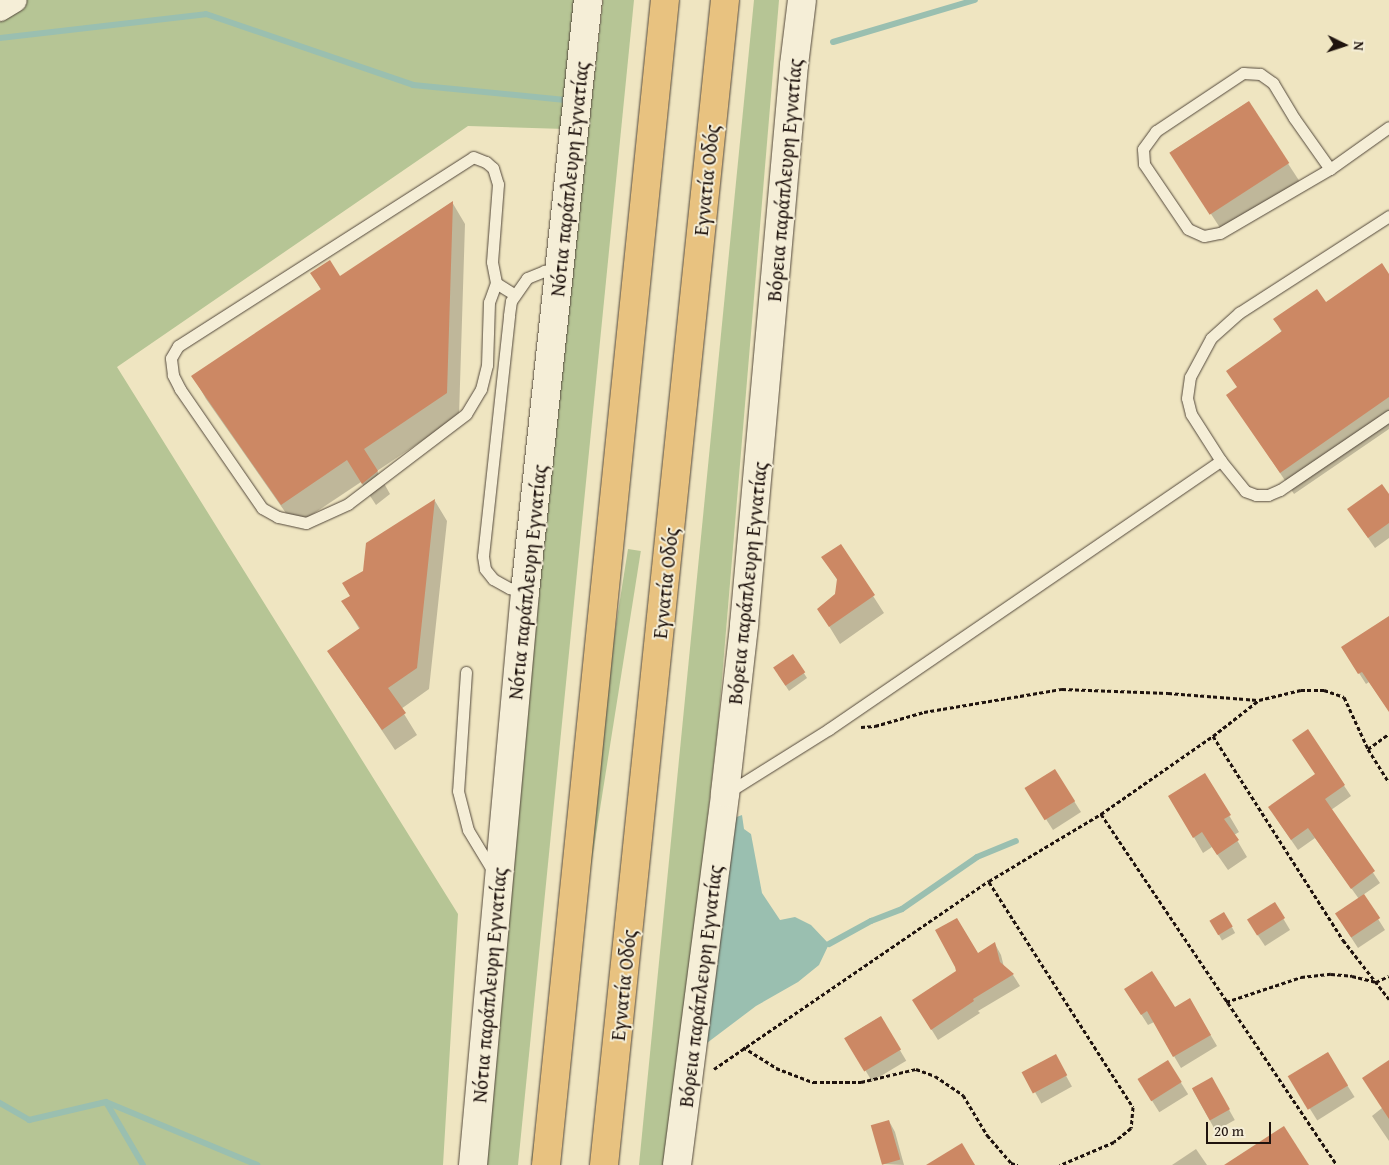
<!DOCTYPE html>
<meta charset="utf-8">
<style>
body{margin:0}
#map{position:relative;width:1389px;height:1165px;overflow:hidden;background:#efe5c1;font-family:"Gentium Book Plus",serif}
div>[style]{position:absolute}
.green>*{inset:0;background:#b6c595;transform-origin:0 0}
.water>*{inset:0;background:#9abfb0}
.shadow>*{inset:0;background:#0003;transform-origin:0 0}
.stream>*{height:6px;margin:-3px;padding:0 3px;transform-origin:3px;border-radius:3px;background:#9abfb0}
.building>*{inset:0;background:#cc8864;transform-origin:0 0}
.path>*{height:3px;margin-top:-1.5px;transform-origin:0;background:repeating-linear-gradient(90deg,#1f130e 0 4px,transparent 0 6.5px)}
.roads{filter:drop-shadow(0 0 1px #53483b) drop-shadow(0 0 1px #53483b)}
.lane>*{height:11px;margin:-5.5px;padding:0 5.5px;transform-origin:5.5px;border-radius:5.5px;background:#f5eed7}
.street>*{height:24px;margin:-12px;padding:0 12px;transform-origin:12px;border-radius:12px;background:#f5eed7}
.secondary>*{height:28px;margin:-14px;padding:0 14px;transform-origin:14px;border-radius:14px;background:#f5eed7}
.highway>*{height:28px;margin:-14px;padding:0 14px;transform-origin:14px;border-radius:14px;background:#e8c280}
span{translate:-50% -50%;white-space:nowrap;text-align:center;line-height:1.15;-webkit-text-stroke:4px #f5eed7;paint-order:stroke}
.street-label{font-size:20px;color:#1f130e}
.north{position:absolute;left:1319px;top:20px;width:50px;height:50px;-webkit-text-stroke:4px #f5eed7;paint-order:stroke;rotate:94deg;font-size:14px;font-weight:700;line-height:20px;text-align:center;color:#1f130e}
.north::after{content:'';display:block;margin:auto;width:18px;height:22px;background:#1f130e;clip-path:polygon(50% 0,100% 100%,50% 72%,0 100%)}
.scale{position:absolute;left:1206px;top:1122px;width:65px;height:22px;box-sizing:border-box;border:2px solid #1f130e;border-top:0;padding-left:6px;font-size:15px;line-height:18px;white-space:nowrap;color:#1f130e;-webkit-text-stroke:4px #f5eed7;paint-order:stroke}
</style>
<div id="map">
<div class="green">
<div style="clip-path:polygon(0 0,576px 0,565px 129px,468px 126px,117px 367px,458px 914px,443px 1165px,0 1165px)"></div>
<div style="clip-path:polygon(603px 0,634px 0,518px 1165px,479px 1165px,535px 586px)"></div>
<div style="clip-path:polygon(754px 0,779px 0,718px 726px,668px 1165px,639px 1165px)"></div>
<div style="left:628px;top:549px;width:13px;height:619px;rotate:9deg"></div>
</div>
<div class="water">
<div style="clip-path:polygon(742px 815px,744px 829px,751px 834px,762px 893px,780px 920px,795px 917px,811px 925px,829px 944px,819px 965px,798px 982px,756px 1006px,699px 1049px,734px 818px)"></div>
</div>
<div class="shadow">
<div style="left:1248px;top:102px;width:100px;height:92px;rotate:57deg"></div>
<div style="clip-path:polygon(452px 202px,465px 224px,459px 416px,377px 471px,390px 494px,376px 505px,361px 482px,295px 526px,206px 399px,193px 376px,321px 290px,312px 274px,340px 278px)"></div>
<div style="clip-path:polygon(1389px 276px,1389px 429px,1294px 494px,1228px 395px,1238px 388px,1228px 371px,1282px 333px,1275px 320px,1325px 303px)"></div>
<div style="clip-path:polygon(1389px 497px,1389px 538px,1375px 548px,1349px 510px)"></div>
<div style="clip-path:polygon(435px 501px,447px 521px,429px 689px,401px 709px,417px 735px,395px 750px,329px 652px,360px 630px,343px 602px,352px 596px,364px 571px)"></div>
<div style="clip-path:polygon(841px 546px,884px 613px,840px 644px,829px 626px,838px 581px,823px 558px)"></div>
<div style="clip-path:polygon(1389px 618px,1389px 711px,1369px 682px,1366px 684px,1350px 659px)"></div>
<div style="clip-path:polygon(793px 656px,807px 678px,789px 691px,778px 674px)"></div>
<div style="clip-path:polygon(1307px 731px,1351px 796px,1331px 810px,1380px 883px,1363px 895px,1385px 930px,1358px 948px,1343px 925px,1359px 899px,1315px 838px,1298px 850px,1276px 818px,1316px 775px)"></div>
<div style="clip-path:polygon(1205px 775px,1239px 832px,1234px 835px,1247px 857px,1228px 870px,1212px 847px,1203px 853px,1170px 796px)"></div>
<div style="clip-path:polygon(1033px 799px,1074px 801px,1081px 812px,1053px 830px)"></div>
<div style="clip-path:polygon(1274px 903px,1290px 930px,1265px 946px,1255px 931px)"></div>
<div style="left:1224px;top:913px;width:23px;height:15px;rotate:61deg"></div>
<div style="clip-path:polygon(995px 944px,1001px 955px,1004px 967px,1013px 975px,1020px 986px,978px 1011px,980px 1013px,938px 1040px,920px 1011px,957px 972px)"></div>
<div style="clip-path:polygon(1132px 1000px,1174px 1009px,1190px 1000px,1217px 1046px,1181px 1068px,1154px 1022px,1148px 1025px)"></div>
<div style="left:880px;top:1017px;width:51px;height:40px;rotate:59deg"></div>
<div style="left:1327px;top:1053px;width:52px;height:44px;rotate:58deg"></div>
<div style="left:1055px;top:1056px;width:35px;height:35px;rotate:61deg"></div>
<div style="left:1168px;top:1062px;width:38px;height:34px;rotate:58deg"></div>
<div style="clip-path:polygon(1389px 1069px,1389px 1141px,1372px 1116px,1382px 1108px)"></div>
<div style="left:1212px;top:1079px;width:47px;height:22px;rotate:61deg"></div>
<div style="clip-path:polygon(889px 1121px,895px 1132px,904px 1165px,883px 1164px,872px 1126px)"></div>
<div style="clip-path:polygon(1196px 1149px,1207px 1165px,1172px 1165px)"></div>
</div>
<div class="stream">
<div style="left:0;top:38px;width:207px;rotate:-6.6deg"></div>
<div style="left:206px;top:14px;width:219px;rotate:18.9deg"></div>
<div style="left:413px;top:85px;width:153px;rotate:5.6deg"></div>
<div style="left:833px;top:42px;width:148px;rotate:-16.5deg"></div>
<div style="left:829px;top:944px;width:48px;rotate:-28.7deg"></div>
<div style="left:871px;top:921px;width:33px;rotate:-21deg"></div>
<div style="left:902px;top:909px;width:91px;rotate:-34.7deg"></div>
<div style="left:977px;top:857px;width:42px;rotate:-22.3deg"></div>
<div style="left:106px;top:1102px;width:73px;rotate:59.6deg"></div>
<div style="left:0;top:1103px;width:34px;rotate:30deg"></div>
<div style="left:29px;top:1120px;width:79px;rotate:-13.2deg"></div>
<div style="left:106px;top:1102px;width:164px;rotate:22.6deg"></div>
</div>
<div class="building">
<div style="left:1249px;top:101px;width:74px;height:95px;rotate:57deg"></div>
<div style="clip-path:polygon(453px 201px,447px 393px,364px 449px,378px 471px,362px 484px,347px 460px,281px 505px,191px 376px,321px 289px,310px 273px,330px 260px,340px 276px)"></div>
<div style="clip-path:polygon(1382px 263px,1389px 274px,1389px 397px,1280px 473px,1226px 395px,1237px 387px,1226px 371px,1282px 331px,1273px 319px,1317px 289px,1326px 302px)"></div>
<div style="clip-path:polygon(1382px 484px,1389px 494px,1389px 523px,1368px 538px,1347px 509px)"></div>
<div style="clip-path:polygon(435px 499px,417px 668px,388px 688px,406px 713px,382px 730px,327px 651px,360px 628px,341px 601px,350px 596px,342px 583px,363px 571px,366px 543px)"></div>
<div style="clip-path:polygon(841px 544px,875px 595px,829px 627px,817px 609px,835px 594px,837px 579px,821px 557px)"></div>
<div style="clip-path:polygon(1389px 616px,1389px 712px,1362px 672px,1358px 674px,1341px 647px)"></div>
<div style="left:793px;top:654px;width:22px;height:24px;rotate:56deg"></div>
<div style="clip-path:polygon(1308px 729px,1345px 785px,1325px 799px,1375px 871px,1351px 889px,1308px 828px,1291px 840px,1268px 807px,1315px 774px,1292px 740px)"></div>
<div style="left:1055px;top:769px;width:38px;height:36px;rotate:58deg"></div>
<div style="clip-path:polygon(1205px 773px,1231px 815px,1224px 819px,1239px 840px,1217px 855px,1202px 832px,1193px 838px,1168px 796px)"></div>
<div style="left:1364px;top:894px;width:29px;height:35px;rotate:56deg"></div>
<div style="left:1275px;top:902px;width:19px;height:33px;rotate:58deg"></div>
<div style="left:1224px;top:912px;width:17px;height:17px;rotate:59deg"></div>
<div style="clip-path:polygon(957px 918px,978px 953px,995px 942px,1000px 962px,1014px 974px,973px 999px,974px 1001px,931px 1030px,912px 1000px,956px 971px,955px 967px,935px 930px)"></div>
<div style="clip-path:polygon(1152px 971px,1175px 1007px,1190px 998px,1211px 1035px,1173px 1057px,1147px 1011px,1141px 1015px,1124px 989px)"></div>
<div style="left:881px;top:1016px;width:39px;height:43px;rotate:59deg"></div>
<div style="left:1328px;top:1052px;width:39px;height:47px;rotate:59deg"></div>
<div style="left:1056px;top:1054px;width:24px;height:39px;rotate:62deg"></div>
<div style="left:1168px;top:1060px;width:26px;height:36px;rotate:58deg"></div>
<div style="clip-path:polygon(1389px 1060px,1389px 1119px,1362px 1078px)"></div>
<div style="left:1212px;top:1077px;width:37px;height:23px;rotate:61deg"></div>
<div style="left:889px;top:1120px;width:41px;height:19px;rotate:74deg"></div>
<div style="clip-path:polygon(1284px 1126px,1309px 1165px,1224px 1165px)"></div>
<div style="clip-path:polygon(962px 1143px,975px 1165px,926px 1165px)"></div>
</div>
<div class="path">
<div style="left:861px;top:727px;width:14px;rotate:-4deg"></div>
<div style="left:875px;top:726px;width:51px;rotate:-15.9deg"></div>
<div style="left:924px;top:712px;width:140px;rotate:-9.5deg"></div>
<div style="left:1062px;top:689px;width:106px;rotate:2.2deg"></div>
<div style="left:1168px;top:693px;width:90px;rotate:4.4deg"></div>
<div style="left:1213px;top:736px;width:242px;rotate:57.5deg"></div>
<div style="left:1343px;top:940px;width:75px;rotate:52.1deg"></div>
<div style="left:1368px;top:749px;width:26px;rotate:-36deg"></div>
<div style="left:1101px;top:814px;width:422px;rotate:56.1deg"></div>
<div style="left:989px;top:882px;width:267px;rotate:57.4deg"></div>
<div style="left:1133px;top:1107px;width:21px;rotate:95deg"></div>
<div style="left:1131px;top:1128px;width:22px;rotate:141deg"></div>
<div style="left:1114px;top:1142px;width:59px;rotate:156.9deg"></div>
<div style="left:1226px;top:1002px;width:79px;rotate:-18.4deg"></div>
<div style="left:1301px;top:977px;width:30px;rotate:-6deg"></div>
<div style="left:1331px;top:974px;width:21px;rotate:5deg"></div>
<div style="left:1352px;top:976px;width:25px;rotate:14deg"></div>
<div style="left:1376px;top:982px;width:14px;rotate:-25deg"></div>
<div style="left:743px;top:1047px;width:39px;rotate:32deg"></div>
<div style="left:776px;top:1068px;width:40px;rotate:21deg"></div>
<div style="left:813px;top:1082px;width:48px"></div>
<div style="left:861px;top:1082px;width:57px;rotate:-13.3deg"></div>
<div style="left:916px;top:1069px;width:20px;rotate:20deg"></div>
<div style="left:935px;top:1076px;width:34px;rotate:34deg"></div>
<div style="left:963px;top:1095px;width:47px;rotate:59deg"></div>
<div style="left:987px;top:1135px;width:37px;rotate:49deg"></div>
<div style="left:1011px;top:1163px;width:7px;rotate:16deg"></div>
<div style="left:714px;top:1069px;width:333px;rotate:-34.4deg"></div>
<div style="left:989px;top:881px;width:131px;rotate:-30.9deg"></div>
<div style="left:1101px;top:814px;width:136px;rotate:-34.9deg"></div>
<div style="left:1213px;top:736px;width:58px;rotate:-38deg"></div>
<div style="left:1259px;top:700px;width:43px;rotate:-13.4deg"></div>
<div style="left:1301px;top:690px;width:23px"></div>
<div style="left:1324px;top:690px;width:21px;rotate:19deg"></div>
<div style="left:1344px;top:697px;width:57px;rotate:65.2deg"></div>
<div style="left:1368px;top:749px;width:39px;rotate:58deg"></div>
</div>
<div class="roads">
<div class="lane">
<div style="left:1330px;top:169px;width:62px;rotate:-125.2deg"></div>
<div style="left:1294px;top:118px;width:41px;rotate:-121deg"></div>
<div style="left:1273px;top:83px;width:16px;rotate:-145deg"></div>
<div style="left:1260px;top:74px;width:17px;rotate:-177deg"></div>
<div style="left:1243px;top:73px;width:105px;rotate:146.3deg"></div>
<div style="left:1156px;top:131px;width:22px;rotate:126deg"></div>
<div style="left:1143px;top:149px;width:15px;rotate:86deg"></div>
<div style="left:1144px;top:164px;width:78px;rotate:55.9deg"></div>
<div style="left:1188px;top:229px;width:17px;rotate:24deg"></div>
<div style="left:1204px;top:236px;width:16px;rotate:-11deg"></div>
<div style="left:1220px;top:233px;width:127px;rotate:-30.2deg"></div>
<div style="left:1330px;top:169px;width:72px;rotate:-35.4deg"></div>
<div style="left:496px;top:283px;width:20px;rotate:110deg"></div>
<div style="left:489px;top:302px;width:63px;rotate:91.8deg"></div>
<div style="left:487px;top:365px;width:25px;rotate:104deg"></div>
<div style="left:481px;top:389px;width:29px;rotate:121deg"></div>
<div style="left:466px;top:414px;width:148px;rotate:142.7deg"></div>
<div style="left:348px;top:504px;width:46px;rotate:155.7deg"></div>
<div style="left:306px;top:523px;width:29px;rotate:-168deg"></div>
<div style="left:278px;top:517px;width:18px;rotate:-151deg"></div>
<div style="left:262px;top:508px;width:145px;rotate:-124.6deg"></div>
<div style="left:180px;top:389px;width:16px;rotate:-117deg"></div>
<div style="left:173px;top:375px;width:17px;rotate:-97deg"></div>
<div style="left:171px;top:358px;width:14px;rotate:-60deg"></div>
<div style="left:178px;top:346px;width:350px;rotate:-32.6deg"></div>
<div style="left:473px;top:157px;width:14px;rotate:21deg"></div>
<div style="left:486px;top:162px;width:9px;rotate:41deg"></div>
<div style="left:493px;top:168px;width:17px;rotate:73deg"></div>
<div style="left:498px;top:184px;width:78px;rotate:94.4deg"></div>
<div style="left:492px;top:262px;width:21px;rotate:79deg"></div>
<div style="left:496px;top:283px;width:22px;rotate:32deg"></div>
<div style="left:1221px;top:461px;width:38px;rotate:51deg"></div>
<div style="left:1245px;top:491px;width:12px;rotate:20deg"></div>
<div style="left:1256px;top:495px;width:12px"></div>
<div style="left:1268px;top:495px;width:13px;rotate:-23deg"></div>
<div style="left:1280px;top:490px;width:132px;rotate:-34.2deg"></div>
<div style="left:525px;top:592px;width:16px;rotate:-166deg"></div>
<div style="left:509px;top:588px;width:18px;rotate:-151deg"></div>
<div style="left:493px;top:579px;width:13px;rotate:-129deg"></div>
<div style="left:485px;top:569px;width:13px;rotate:-99deg"></div>
<div style="left:483px;top:556px;width:242px;rotate:-83.8deg"></div>
<div style="left:509px;top:315px;width:14px;rotate:-82deg"></div>
<div style="left:511px;top:301px;width:28px;rotate:-55deg"></div>
<div style="left:527px;top:278px;width:18px;rotate:-22deg"></div>
<div style="left:544px;top:271px;width:16px;rotate:-11deg"></div>
<div style="left:466px;top:672px;width:119px;rotate:93.8deg"></div>
<div style="left:458px;top:791px;width:40px;rotate:75.6deg"></div>
<div style="left:468px;top:830px;width:50px;rotate:58.8deg"></div>
<div style="left:727px;top:793px;width:120px;rotate:-32.1deg"></div>
<div style="left:829px;top:729px;width:475px;rotate:-34.4deg"></div>
<div style="left:1221px;top:461px;width:56px;rotate:-122.6deg"></div>
<div style="left:1191px;top:414px;width:16px;rotate:-104deg"></div>
<div style="left:1187px;top:398px;width:21px;rotate:-82deg"></div>
<div style="left:1190px;top:377px;width:44px;rotate:-61.7deg"></div>
<div style="left:1211px;top:338px;width:38px;rotate:-42deg"></div>
<div style="left:1239px;top:313px;width:179px;rotate:-32.9deg"></div>
</div>
<div class="street">
<div style="left:0;top:9px;width:17px;rotate:-31deg"></div>
</div>
<div class="secondary">
<div style="left:473px;top:1165px;width:575px;rotate:-84.81deg"></div>
<div style="left:525px;top:592px;width:595px;rotate:-83.93deg"></div>
<div style="left:677px;top:1165px;width:375px;rotate:-82.6deg"></div>
<div style="left:725px;top:793px;width:169px;rotate:-83.5deg"></div>
<div style="left:744px;top:625px;width:562px;rotate:-84.9deg"></div>
<div style="left:794px;top:65px;width:65px;rotate:-83deg"></div>
</div>
<div class="highway">
<div style="left:546px;top:1165px;width:1171px;rotate:-84.17deg"></div>
<div style="left:604px;top:1165px;width:1171px;rotate:-84.07deg"></div>
</div>
</div>
<div class="street-label">
<span style="left:569px;top:179px;rotate:-84deg">Νότια παράπλευρη Εγνατίας</span>
<span style="left:706px;top:180px;rotate:-84deg">Εγνατία Οδός</span>
<span style="left:784px;top:180px;rotate:-85deg">Βόρεια παράπλευρη Εγνατίας</span>
<span style="left:527px;top:582px;rotate:-84deg">Νότια παράπλευρη Εγνατίας</span>
<span style="left:665px;top:583px;rotate:-84deg">Εγνατία Οδός</span>
<span style="left:747px;top:583px;rotate:-84deg">Βόρεια παράπλευρη Εγνατίας</span>
<span style="left:489px;top:985px;rotate:-85deg">Νότια παράπλευρη Εγνατίας</span>
<span style="left:623px;top:985px;rotate:-84deg">Εγνατία Οδός</span>
<span style="left:700px;top:986px;rotate:-83deg">Βόρεια παράπλευρη Εγνατίας</span>
</div>
<div class="north">N</div>
<div class="scale">20 m</div>
</div>
